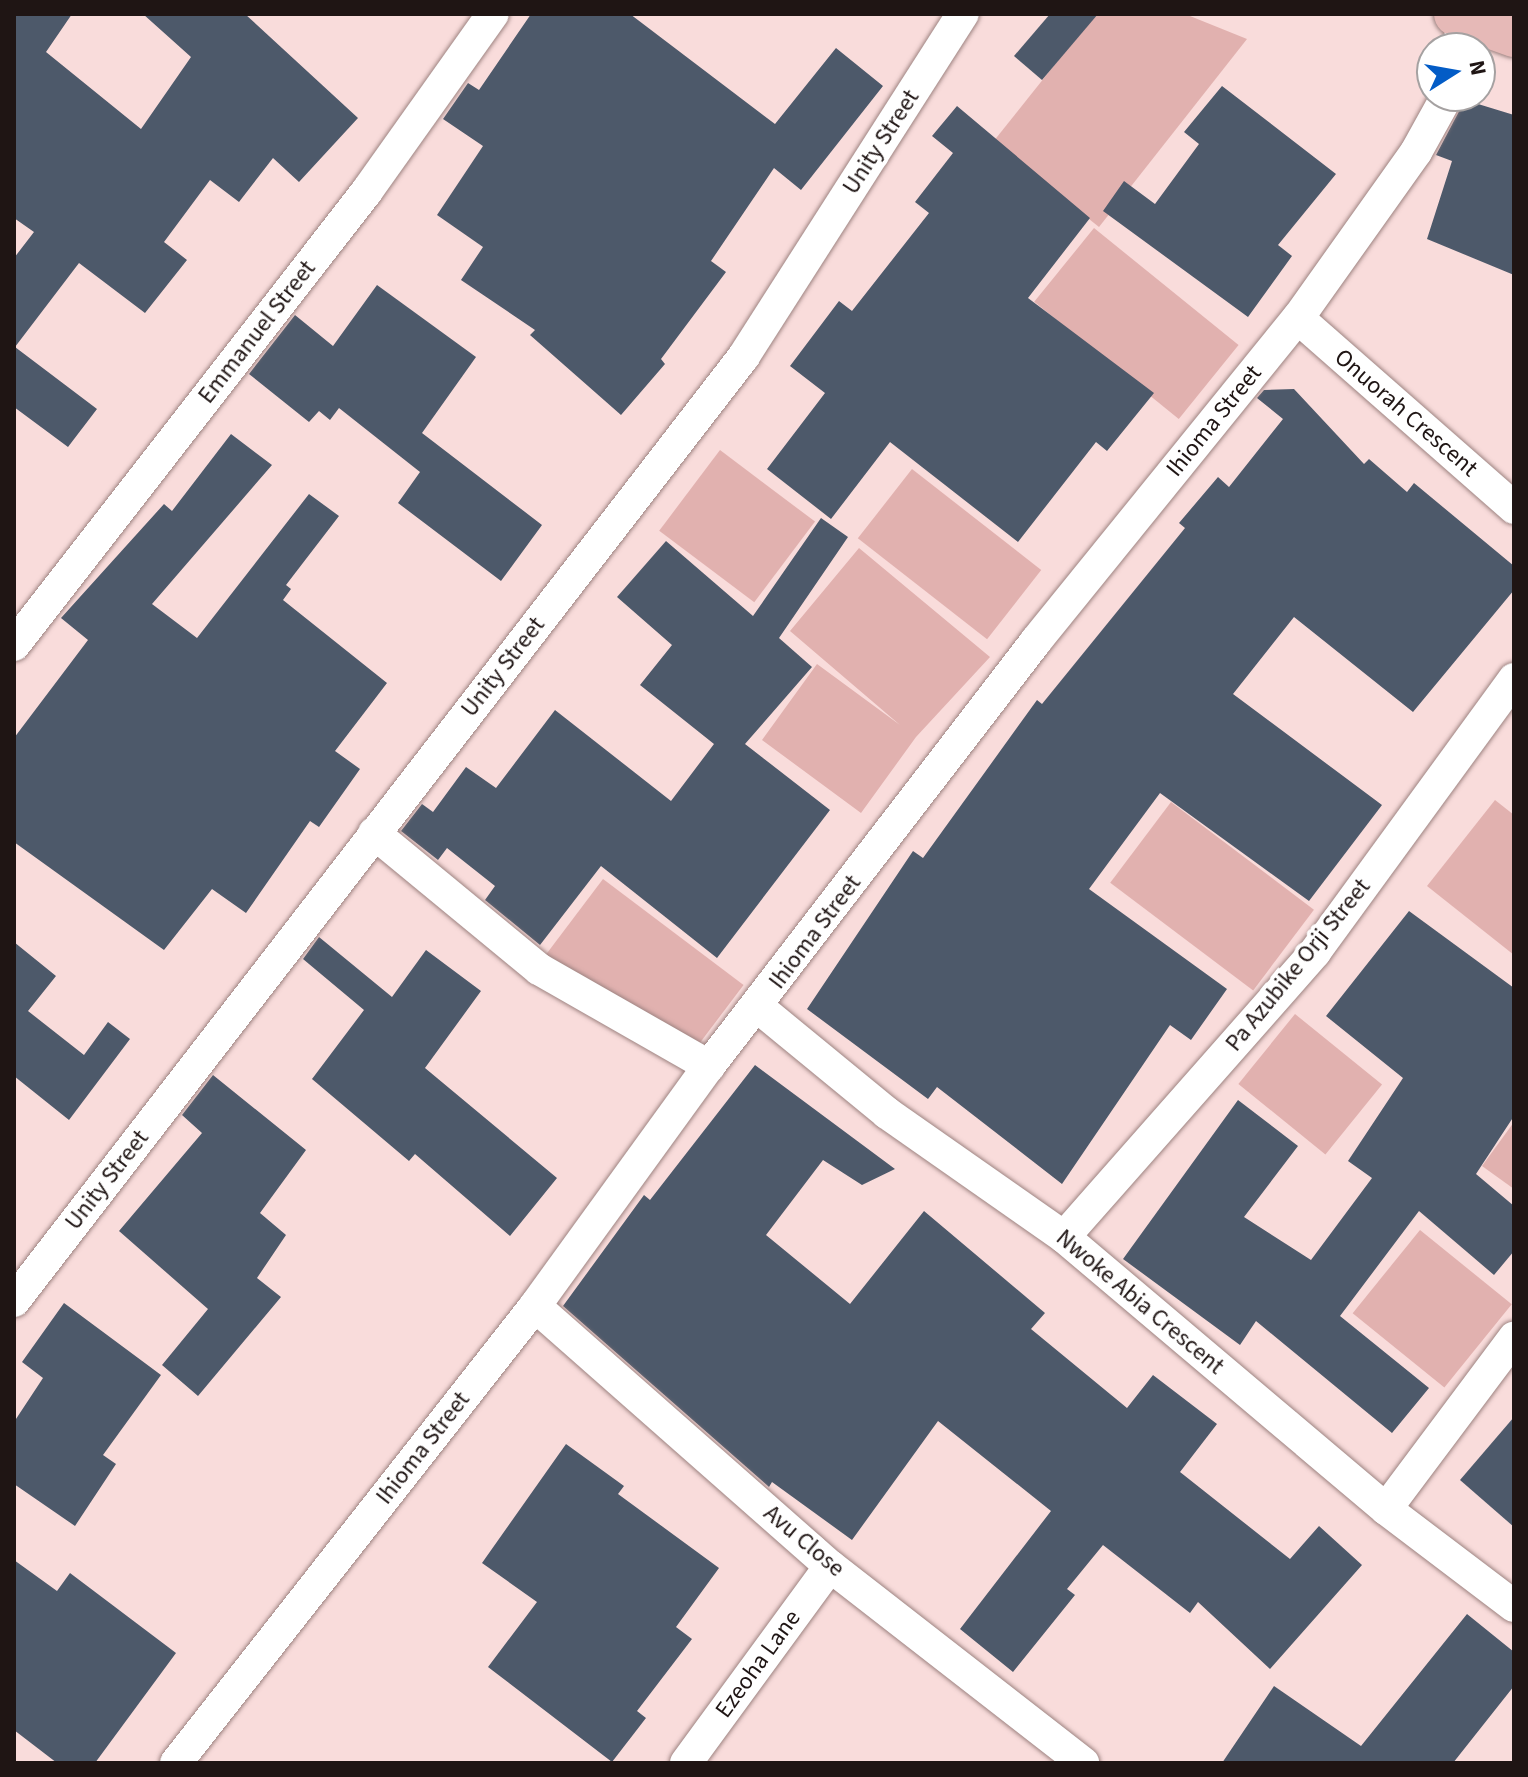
<!DOCTYPE html>
<style>
body{margin:0}
#map{position:relative;width:1528px;height:1777px;overflow:hidden;background:#f9dcdb;font-family:"Source Sans 3",sans-serif}
div>[style]{position:absolute}
.green>*{inset:0;background:#e1b1af;transform-origin:0 0}
.building>*{inset:0;background:#4d596a}
.roads{filter:drop-shadow(0 0 2px #9d8381) drop-shadow(0 0 2px #9d8381)}
.minor>*{height:32px;margin:-16px;padding:0 16px;transform-origin:16px;border-radius:16px;background:#fff}
.primary>*{height:44px;margin:-22px;padding:0 22px;transform-origin:22px;border-radius:22px;background:#e6b9b7}
span{translate:-50% -50%;white-space:nowrap;text-align:center;line-height:1.15;-webkit-text-stroke:8px #fff;paint-order:stroke}
.street-label{font-size:24px;color:#1f1514}
.frame{position:absolute;inset:0;border:16px solid #1f1514;pointer-events:none}
.north{position:absolute;left:1416px;top:32px;width:80px;height:80px;box-sizing:border-box;background:#fff;border:2px solid #a5a1a1;border-radius:50%;rotate:79deg;font-size:22px;font-weight:700;line-height:32px;text-align:center;color:#1f1514}
.north::after{content:'';display:block;margin:auto;width:28px;height:36px;background:#035cc6;clip-path:polygon(50% 0,100% 100%,50% 72%,0 100%)}
</style>
<div id="map">
<div class="green">
<div style="clip-path:polygon(1095px 14px,1185px 14px,1247px 39px,1099px 227px,993px 142px)"></div>
<div style="left:1094px;top:228px;width:186px;height:95px;rotate:39deg"></div>
<div style="left:720px;top:450px;width:119px;height:101px;rotate:37deg"></div>
<div style="left:912px;top:469px;width:164px;height:88px;rotate:38deg"></div>
<div style="clip-path:polygon(859px 548px,990px 657px,916px 737px,861px 813px,762px 740px,817px 664px,900px 725px,790px 631px)"></div>
<div style="clip-path:polygon(1495px 800px,1514px 815px,1514px 955px,1427px 886px)"></div>
<div style="left:1171px;top:802px;width:179px;height:101px;rotate:37deg"></div>
<div style="left:603px;top:879px;width:176px;height:100px;rotate:37deg"></div>
<div style="left:1295px;top:1014px;width:112px;height:90px;rotate:39deg"></div>
<div style="clip-path:polygon(1514px 1122px,1514px 1189px,1482px 1166px)"></div>
<div style="left:1420px;top:1230px;width:118px;height:107px;rotate:39deg"></div>
</div>
<div class="building">
<div style="clip-path:polygon(14px 14px,72px 14px,46px 52px,141px 129px,191px 57px,143px 14px,245px 14px,358px 118px,299px 182px,273px 158px,239px 202px,210px 180px,164px 242px,187px 260px,145px 313px,79px 263px,15px 347px,97px 409px,68px 447px,14px 407px,14px 258px,34px 232px,14px 218px)"></div>
<div style="clip-path:polygon(531px 14px,630px 14px,775px 124px,836px 48px,883px 86px,801px 190px,774px 168px,711px 261px,726px 272px,661px 359px,665px 364px,621px 415px,530px 335px,535px 330px,461px 280px,483px 247px,437px 215px,483px 146px,443px 119px,468px 83px,479px 90px)"></div>
<div style="clip-path:polygon(1050px 14px,1098px 14px,1042px 80px,1014px 56px)"></div>
<div style="clip-path:polygon(1222px 86px,1336px 174px,1278px 245px,1292px 256px,1248px 317px,1103px 211px,1124px 181px,1155px 204px,1199px 144px,1184px 132px)"></div>
<div style="clip-path:polygon(1465px 100px,1514px 115px,1514px 275px,1427px 239px,1452px 161px,1436px 155px)"></div>
<div style="clip-path:polygon(957px 106px,1090px 218px,1028px 298px,1154px 393px,1107px 451px,1096px 442px,1018px 542px,890px 442px,831px 519px,767px 469px,825px 393px,790px 366px,839px 301px,852px 311px,929px 213px,915px 202px,953px 153px,932px 136px)"></div>
<div style="clip-path:polygon(377px 285px,476px 357px,422px 433px,542px 525px,501px 581px,398px 503px,420px 472px,339px 408px,330px 420px,319px 411px,309px 422px,249px 374px,295px 315px,333px 346px)"></div>
<div style="clip-path:polygon(1294px 389px,1364px 464px,1369px 459px,1407px 492px,1414px 483px,1514px 566px,1514px 590px,1413px 712px,1294px 617px,1233px 694px,1382px 805px,1309px 901px,1160px 793px,1089px 889px,1227px 989px,1191px 1040px,1170px 1025px,1062px 1184px,937px 1087px,928px 1099px,807px 1009px,913px 851px,923px 858px,1037px 700px,1042px 704px,1185px 528px,1179px 523px,1218px 477px,1229px 487px,1283px 419px,1257px 398px,1264px 390px)"></div>
<div style="clip-path:polygon(231px 434px,272px 465px,152px 604px,197px 638px,309px 494px,339px 516px,286px 585px,291px 589px,283px 600px,387px 683px,335px 751px,360px 769px,319px 827px,310px 821px,246px 913px,212px 889px,164px 950px,14px 842px,14px 738px,88px 640px,61px 618px,164px 504px,172px 511px)"></div>
<div style="clip-path:polygon(821px 518px,848px 537px,779px 638px,812px 667px,745px 744px,830px 810px,717px 958px,601px 866px,540px 945px,485px 900px,495px 886px,447px 848px,438px 860px,401px 831px,422px 804px,433px 812px,466px 767px,496px 788px,555px 710px,671px 801px,714px 744px,640px 685px,672px 645px,617px 597px,666px 541px,753px 616px)"></div>
<div style="clip-path:polygon(1409px 911px,1514px 988px,1514px 1116px,1476px 1174px,1514px 1206px,1514px 1251px,1494px 1275px,1419px 1211px,1340px 1316px,1429px 1388px,1392px 1433px,1256px 1321px,1240px 1345px,1123px 1259px,1238px 1100px,1298px 1146px,1244px 1217px,1311px 1260px,1372px 1178px,1348px 1161px,1403px 1078px,1326px 1016px)"></div>
<div style="clip-path:polygon(319px 937px,392px 997px,426px 950px,481px 991px,425px 1068px,557px 1178px,510px 1236px,415px 1154px,409px 1161px,312px 1079px,364px 1010px,303px 959px)"></div>
<div style="clip-path:polygon(14px 942px,56px 976px,28px 1011px,84px 1055px,108px 1022px,130px 1039px,69px 1120px,14px 1076px)"></div>
<div style="clip-path:polygon(755px 1065px,895px 1169px,862px 1185px,823px 1160px,766px 1235px,850px 1304px,924px 1211px,1045px 1313px,1031px 1329px,1127px 1408px,1153px 1375px,1217px 1424px,1180px 1472px,1290px 1559px,1319px 1526px,1362px 1565px,1270px 1669px,1198px 1602px,1190px 1613px,1103px 1545px,1067px 1589px,1075px 1595px,1013px 1672px,960px 1629px,1051px 1511px,938px 1421px,852px 1540px,772px 1482px,769px 1487px,563px 1306px,644px 1195px,650px 1200px)"></div>
<div style="clip-path:polygon(213px 1075px,306px 1150px,260px 1213px,286px 1235px,257px 1278px,281px 1297px,198px 1396px,162px 1365px,208px 1309px,119px 1231px,202px 1133px,182px 1115px)"></div>
<div style="clip-path:polygon(64px 1303px,161px 1375px,103px 1455px,116px 1464px,75px 1526px,14px 1484px,14px 1422px,43px 1378px,22px 1362px)"></div>
<div style="clip-path:polygon(1514px 1417px,1514px 1527px,1460px 1480px)"></div>
<div style="clip-path:polygon(566px 1444px,624px 1486px,618px 1494px,719px 1568px,676px 1627px,692px 1639px,637px 1711px,646px 1718px,612px 1762px,488px 1667px,537px 1602px,482px 1563px)"></div>
<div style="clip-path:polygon(14px 1560px,57px 1591px,70px 1573px,176px 1653px,95px 1763px,57px 1763px,14px 1730px)"></div>
<div style="clip-path:polygon(1467px 1614px,1514px 1652px,1514px 1686px,1453px 1763px,1222px 1763px,1274px 1686px,1361px 1746px)"></div>
</div>
<div class="roads">
<div class="minor">
<div style="left:1459px;top:48px;width:32px;rotate:-83deg"></div>
<div style="left:1298px;top:318px;width:288px;rotate:41.3deg"></div>
<div style="left:14px;top:645px;width:575px;rotate:-52.13deg"></div>
<div style="left:367px;top:191px;width:217px;rotate:-54.6deg"></div>
<div style="left:374px;top:833px;width:214px;rotate:39.5deg"></div>
<div style="left:539px;top:969px;width:196px;rotate:29.7deg"></div>
<div style="left:758px;top:1007px;width:167px;rotate:39.4deg"></div>
<div style="left:887px;top:1113px;width:216px;rotate:35deg"></div>
<div style="left:1064px;top:1237px;width:422px;rotate:40.2deg"></div>
<div style="left:1386px;top:1509px;width:161px;rotate:37.2deg"></div>
<div style="left:1064px;top:1237px;width:380px;rotate:-48.6deg"></div>
<div style="left:1315px;top:952px;width:338px;rotate:-53.9deg"></div>
<div style="left:14px;top:1301px;width:1194px;rotate:-52.31deg"></div>
<div style="left:744px;top:356px;width:406px;rotate:-57.4deg"></div>
<div style="left:535px;top:1306px;width:393px;rotate:41.4deg"></div>
<div style="left:830px;top:1566px;width:321px;rotate:37.9deg"></div>
<div style="left:1386px;top:1509px;width:214px;rotate:-53.2deg"></div>
<div style="left:176px;top:1763px;width:581px;rotate:-51.85deg"></div>
<div style="left:535px;top:1306px;width:296px;rotate:-54.1deg"></div>
<div style="left:709px;top:1066px;width:536px;rotate:-52.42deg"></div>
<div style="left:1036px;top:641px;width:416px;rotate:-51deg"></div>
<div style="left:1298px;top:318px;width:204px;rotate:-54.6deg"></div>
<div style="left:1416px;top:152px;width:64px;rotate:-61deg"></div>
<div style="left:686px;top:1763px;width:244px;rotate:-53.8deg"></div>
</div>
<div class="primary">
<div style="left:1456px;top:14px;width:62px;rotate:19.9deg"></div>
</div>
</div>
<div class="street-label">
<span style="left:881px;top:142px;rotate:-57deg">Unity Street</span>
<span style="left:257px;top:332px;rotate:-52deg">Emmanuel Street</span>
<span style="left:1406px;top:413px;rotate:41deg">Onuorah Crescent</span>
<span style="left:1214px;top:421px;rotate:-51deg">Ihioma Street</span>
<span style="left:503px;top:667px;rotate:-52deg">Unity Street</span>
<span style="left:815px;top:932px;rotate:-53deg">Ihioma Street</span>
<span style="left:1298px;top:965px;rotate:-51deg">Pa Azubike Orji Street</span>
<span style="left:107px;top:1180px;rotate:-52deg">Unity Street</span>
<span style="left:1140px;top:1302px;rotate:40deg">Nwoke Abia Crescent</span>
<span style="left:423px;top:1448px;rotate:-52deg">Ihioma Street</span>
<span style="left:804px;top:1541px;rotate:40deg">Avu Close</span>
<span style="left:758px;top:1664px;rotate:-54deg">Ezeoha Lane</span>
</div>
<div class="frame"></div>
<div class="north">N</div>
</div>
